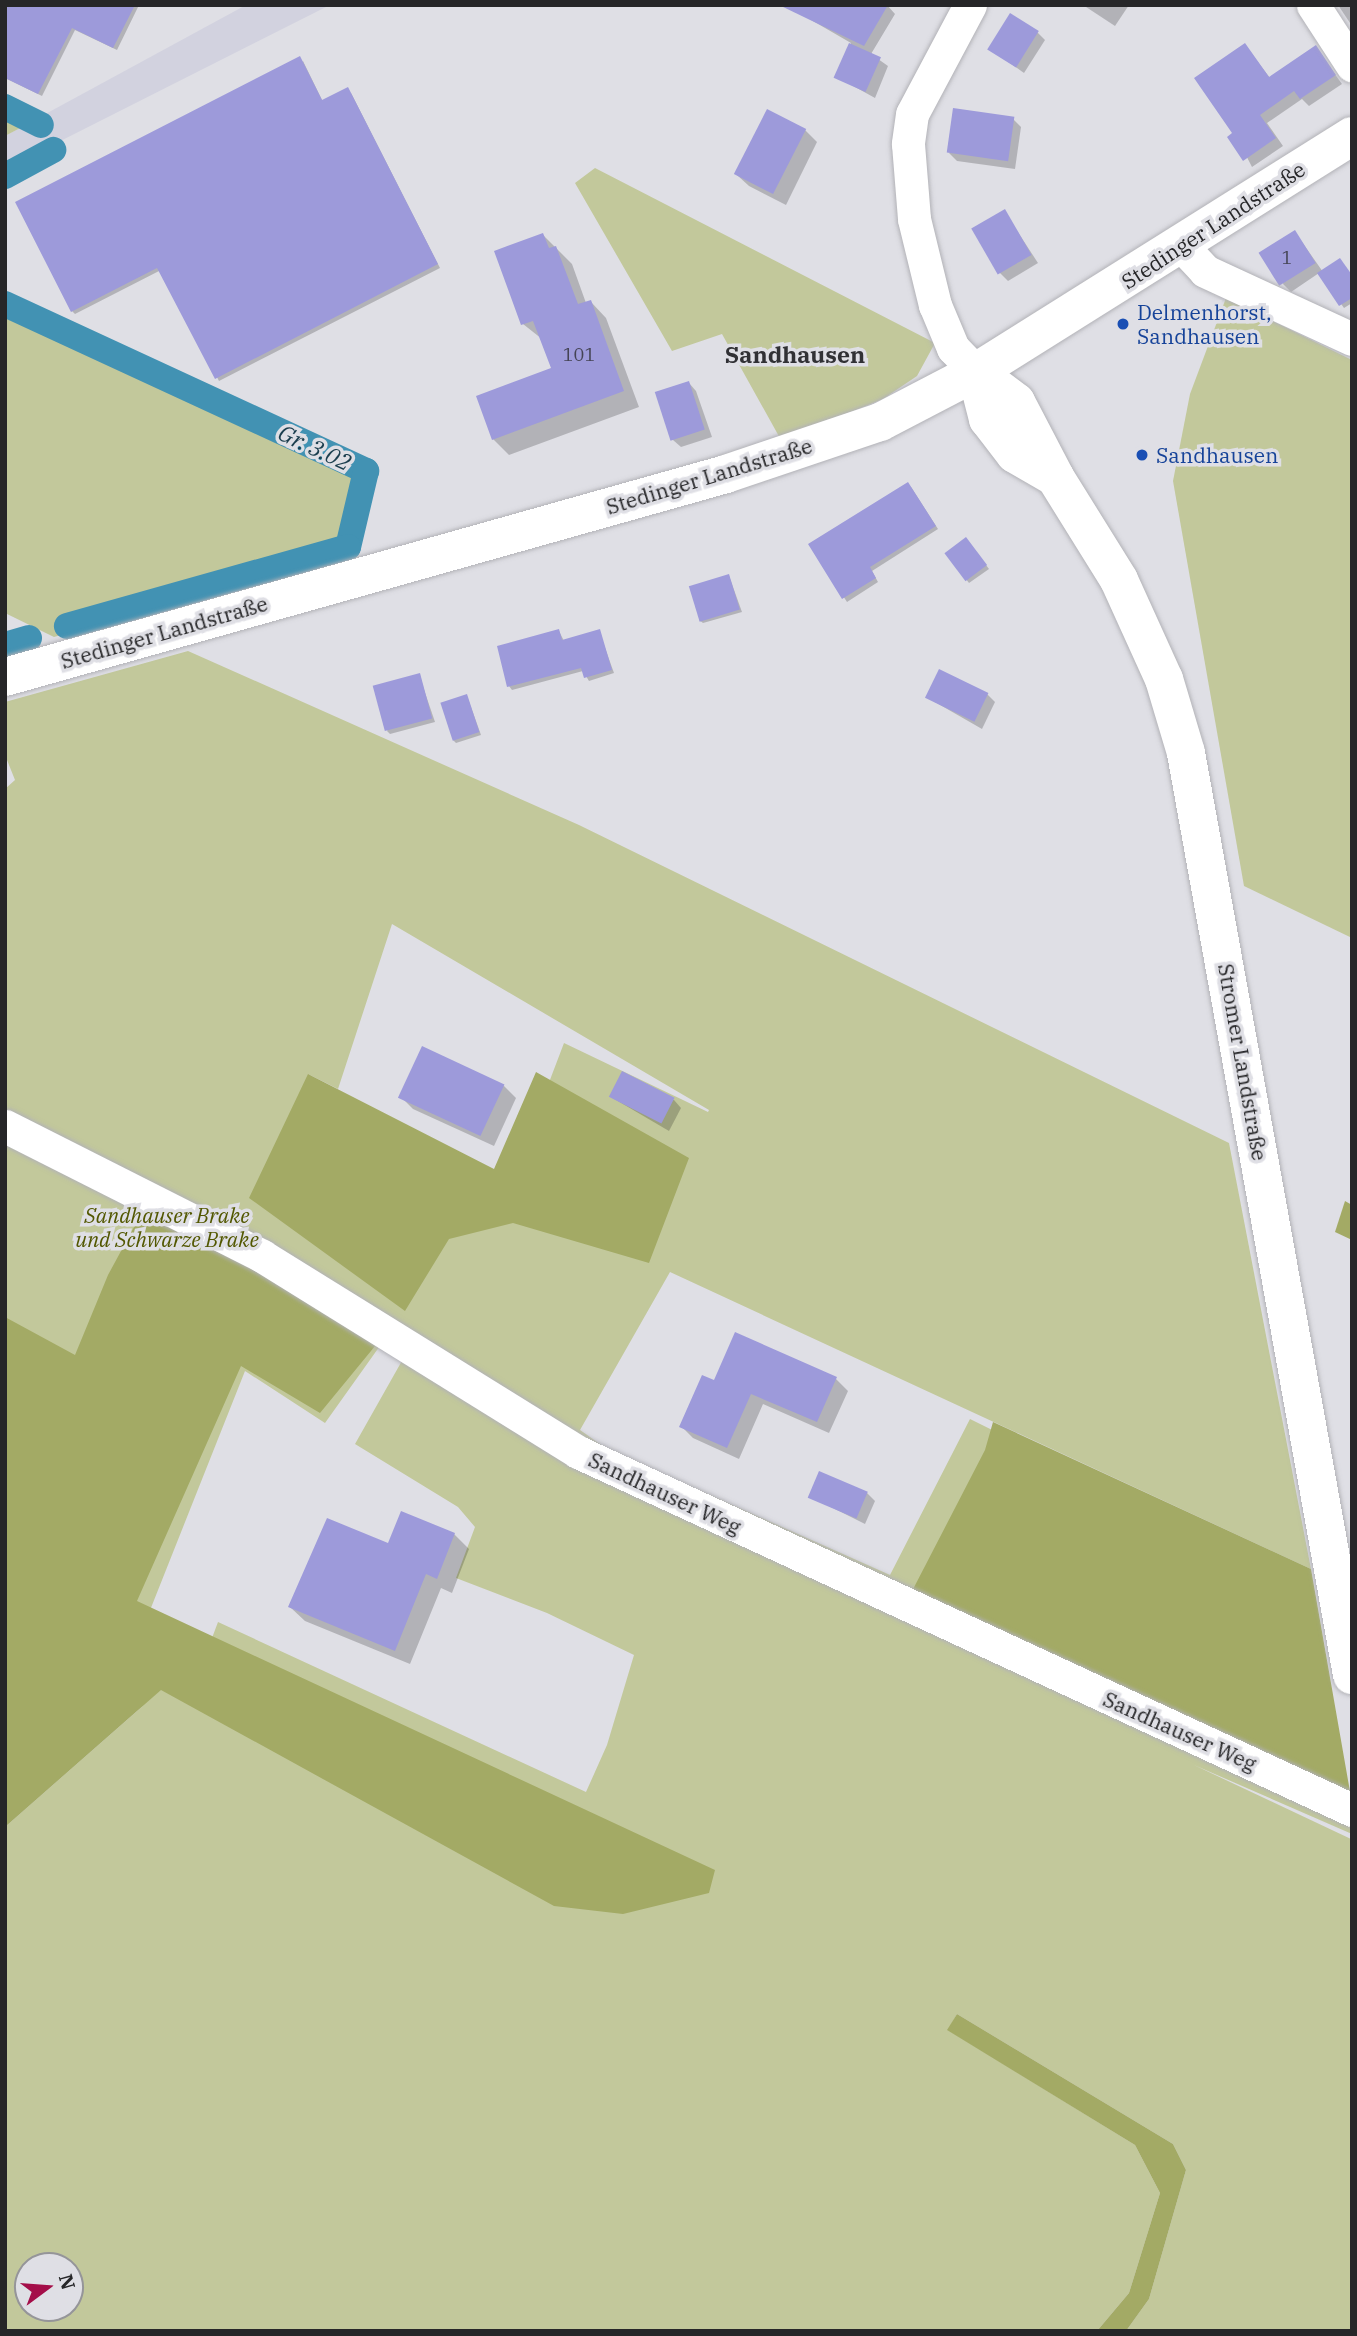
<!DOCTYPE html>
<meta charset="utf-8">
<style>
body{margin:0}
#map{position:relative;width:1357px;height:2336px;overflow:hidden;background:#dfdfe5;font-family:"IBM Plex Serif",serif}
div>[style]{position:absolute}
.built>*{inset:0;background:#d2d2df}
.green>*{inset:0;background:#c2c89b}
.forest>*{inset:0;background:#a3aa65}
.shadow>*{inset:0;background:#0003}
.canal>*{height:26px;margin:-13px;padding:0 13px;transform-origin:13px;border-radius:13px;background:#4292b3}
.building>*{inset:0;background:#9d9ada;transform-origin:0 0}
.roads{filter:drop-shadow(0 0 2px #b2b2b7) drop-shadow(0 0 2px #b2b2b7)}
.minor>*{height:33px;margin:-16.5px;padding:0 16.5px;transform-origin:16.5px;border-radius:16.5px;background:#fff}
.major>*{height:38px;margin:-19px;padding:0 19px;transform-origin:19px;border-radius:19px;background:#fff}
.dots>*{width:19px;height:19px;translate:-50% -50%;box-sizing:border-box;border:4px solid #dfdfe5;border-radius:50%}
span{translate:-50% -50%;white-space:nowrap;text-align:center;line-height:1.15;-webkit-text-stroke:7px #dfdfe5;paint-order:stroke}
.number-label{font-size:18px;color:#444354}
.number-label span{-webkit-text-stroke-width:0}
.street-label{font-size:21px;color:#262628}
.transit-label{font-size:21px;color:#164399}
.left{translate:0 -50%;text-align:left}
.park-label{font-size:21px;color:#525701;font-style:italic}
.neighbourhood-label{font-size:23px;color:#313135;font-weight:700}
.water-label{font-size:23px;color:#1b3e4e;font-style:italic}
.frame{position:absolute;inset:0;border:7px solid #262628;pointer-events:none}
.north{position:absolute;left:14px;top:2252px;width:70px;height:70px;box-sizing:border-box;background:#dfdfe5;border:2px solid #959599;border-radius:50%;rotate:74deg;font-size:19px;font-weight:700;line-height:28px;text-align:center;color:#262628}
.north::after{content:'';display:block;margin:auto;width:24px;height:32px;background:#a40e49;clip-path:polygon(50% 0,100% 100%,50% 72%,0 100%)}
</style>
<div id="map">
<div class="built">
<div style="clip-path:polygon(246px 5px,330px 5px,5px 169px,5px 136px)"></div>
</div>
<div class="green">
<div style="clip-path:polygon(5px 99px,41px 117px,5px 136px)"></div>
<div style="clip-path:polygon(595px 168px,935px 343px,917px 376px,883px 399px,781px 440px,722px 334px,672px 351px,575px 183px)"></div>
<div style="clip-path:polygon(1226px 298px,1352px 360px,1352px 938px,1244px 886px,1173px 481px,1190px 394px)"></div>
<div style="clip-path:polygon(5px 313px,355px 474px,337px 556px,54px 637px,5px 613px)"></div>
<div style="clip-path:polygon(evenodd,188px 651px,579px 825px,1229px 1143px,1311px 1569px,670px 1272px,580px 1430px,607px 1449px,890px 1575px,970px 1419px,1314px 1589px,1352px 1811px,1352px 1834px,1194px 1765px,1351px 1839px,1352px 2331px,1126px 2331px,1149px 2299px,1186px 2170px,1173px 2144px,957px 2014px,948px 2030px,1135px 2145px,1160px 2193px,1129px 2293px,1097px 2331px,5px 2331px,5px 1827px,144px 1705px,5px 1810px,5px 789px,15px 780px,5px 755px,5px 702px,188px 651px,392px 924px,709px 1110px,708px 1112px,564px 1043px,499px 1214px,308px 1074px,338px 1089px,392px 924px,188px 651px,382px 1343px,403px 1359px,355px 1444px,458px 1507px,475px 1527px,456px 1578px,547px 1613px,634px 1655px,607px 1745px,586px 1792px,218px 1622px,203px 1662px,139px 1638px,245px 1371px,325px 1423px,382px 1343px,188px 651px,28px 2266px,70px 2266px,70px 2308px,28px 2308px,28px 2266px)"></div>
</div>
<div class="forest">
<div style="clip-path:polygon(536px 1072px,689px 1158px,649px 1263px,513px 1223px,449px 1239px,405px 1311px,249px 1198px,308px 1074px,494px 1169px)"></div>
<div style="clip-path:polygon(1345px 1201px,1352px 1205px,1352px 1240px,1335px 1232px)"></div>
<div style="clip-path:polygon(146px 1205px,380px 1340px,320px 1413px,241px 1366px,137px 1601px,715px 1870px,709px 1893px,623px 1914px,554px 1906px,161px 1690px,5px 1827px,5px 1317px,75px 1355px,108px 1275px)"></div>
<div style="clip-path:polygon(993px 1422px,1311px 1569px,1352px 1803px,909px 1597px,985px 1450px)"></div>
<div style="clip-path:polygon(957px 2014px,1173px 2144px,1186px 2170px,1149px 2299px,1126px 2331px,1097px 2331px,1129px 2293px,1160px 2193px,1135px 2145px,947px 2030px)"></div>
</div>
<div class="shadow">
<div style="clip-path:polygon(5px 5px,139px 5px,117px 50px,75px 30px,42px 96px,5px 78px)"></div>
<div style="clip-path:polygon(887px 5px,895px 14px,871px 54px,888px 66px,875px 98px,837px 77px,851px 43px,806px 17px)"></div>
<div style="clip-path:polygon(1083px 5px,1129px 5px,1115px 26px)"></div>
<div style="clip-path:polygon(1338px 5px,1352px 5px,1352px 26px)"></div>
<div style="clip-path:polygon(1037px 32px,1045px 40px,1024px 73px,990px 49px)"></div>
<div style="clip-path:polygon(1245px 45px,1270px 78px,1316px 48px,1342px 84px,1309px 106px,1302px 99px,1267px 123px,1283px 146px,1252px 167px,1235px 134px)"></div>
<div style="clip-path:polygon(303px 61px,323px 102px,351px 93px,440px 268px,219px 381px,161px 270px,75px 314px,72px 311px)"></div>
<div style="clip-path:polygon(1013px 119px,1021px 127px,1015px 169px,957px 161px,949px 153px)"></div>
<div style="clip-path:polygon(805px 130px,817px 142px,786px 205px,749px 186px,737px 175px)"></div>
<div style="clip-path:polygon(1004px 211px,1038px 263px,1008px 281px,1000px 273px)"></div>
<div style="clip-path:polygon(1295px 232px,1323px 272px,1352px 276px,1352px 303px,1344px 308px,1319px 273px,1291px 292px,1283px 284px)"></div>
<div style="clip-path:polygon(543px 235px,572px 264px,586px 303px,591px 302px,606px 318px,639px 407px,509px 455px,493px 439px,553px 369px,542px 339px,523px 324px)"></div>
<div style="clip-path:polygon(689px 383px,696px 391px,712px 437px,681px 447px,673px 440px,657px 394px)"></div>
<div style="clip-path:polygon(911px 487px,938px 529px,872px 571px,878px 582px,847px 602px,810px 545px)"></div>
<div style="clip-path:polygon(969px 542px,989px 569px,969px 583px,946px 553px)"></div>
<div style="clip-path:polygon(729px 576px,742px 612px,703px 623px,699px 620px)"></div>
<div style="clip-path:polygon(559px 631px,564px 641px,599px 631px,614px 673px,589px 681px,583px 671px,512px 690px,509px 686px)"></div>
<div style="clip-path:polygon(419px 675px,435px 722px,390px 734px,387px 731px)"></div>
<div style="clip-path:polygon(987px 694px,995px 702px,982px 729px,928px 698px)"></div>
<div style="clip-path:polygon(467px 696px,481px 735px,456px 743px,453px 740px)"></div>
<div style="clip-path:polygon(504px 1086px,516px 1098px,494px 1146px,413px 1109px,401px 1097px)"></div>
<div style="clip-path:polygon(611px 1097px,674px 1100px,681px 1108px,669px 1131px)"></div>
<div style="clip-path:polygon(836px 1379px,848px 1391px,829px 1433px,763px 1404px,739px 1459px,693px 1438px,681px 1426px,714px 1382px)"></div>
<div style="clip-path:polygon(867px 1493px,875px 1501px,865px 1524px,811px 1497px)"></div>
<div style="clip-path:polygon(454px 1534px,469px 1549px,452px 1593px,441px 1588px,410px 1664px,305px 1621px,290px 1607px,389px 1545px)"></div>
</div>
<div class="canal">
<div style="left:5px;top:107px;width:40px;rotate:26.6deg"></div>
<div style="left:5px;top:176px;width:55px;rotate:-28.4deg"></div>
<div style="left:5px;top:304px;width:398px;rotate:24.8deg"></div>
<div style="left:366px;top:471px;width:78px;rotate:103.3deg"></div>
<div style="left:348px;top:547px;width:292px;rotate:164.3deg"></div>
<div style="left:5px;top:645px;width:25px;rotate:-16deg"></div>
</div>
<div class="building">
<div style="clip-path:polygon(5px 5px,135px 5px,113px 48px,72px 28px,38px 94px,5px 78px)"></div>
<div style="clip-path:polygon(779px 5px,888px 5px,864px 46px)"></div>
<div style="left:1010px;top:13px;width:34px;height:43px;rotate:32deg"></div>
<div style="left:849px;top:43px;width:35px;height:38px;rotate:24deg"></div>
<div style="clip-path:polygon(1245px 43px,1269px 77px,1316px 45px,1336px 75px,1300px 99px,1294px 91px,1260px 115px,1276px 138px,1243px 161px,1227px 137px,1232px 133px,1194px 78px)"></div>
<div style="clip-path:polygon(300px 56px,322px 100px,348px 87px,438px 264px,215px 379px,157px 268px,71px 312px,15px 202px)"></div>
<div style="left:953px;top:108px;width:62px;height:45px;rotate:8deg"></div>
<div style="left:767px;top:109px;width:44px;height:73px;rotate:27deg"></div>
<div style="left:1005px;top:209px;width:53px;height:39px;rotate:60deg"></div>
<div style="left:1295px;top:230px;width:39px;height:43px;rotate:58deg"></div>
<div style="clip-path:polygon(543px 233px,549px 248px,556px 246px,578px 304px,591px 300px,624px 391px,492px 440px,476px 396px,551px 368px,533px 321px,521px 325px,494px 251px)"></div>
<div style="clip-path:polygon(1340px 258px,1352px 275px,1352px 298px,1339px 306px,1317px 273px)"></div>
<div style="left:689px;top:381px;width:51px;height:36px;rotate:72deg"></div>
<div style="clip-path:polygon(908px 482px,936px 526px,870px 567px,876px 578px,842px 599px,808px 544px)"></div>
<div style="left:966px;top:537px;width:35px;height:27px;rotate:53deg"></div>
<div style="left:729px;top:574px;width:37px;height:42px;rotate:73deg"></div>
<div style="clip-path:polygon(559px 629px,562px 640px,600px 629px,612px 670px,584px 678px,581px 668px,507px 687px,497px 646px)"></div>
<div style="left:939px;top:669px;width:55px;height:32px;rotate:26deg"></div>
<div style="left:420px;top:673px;width:47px;height:49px;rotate:75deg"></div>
<div style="left:467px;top:694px;width:40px;height:28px;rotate:72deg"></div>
<div style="left:422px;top:1046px;width:91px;height:57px;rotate:25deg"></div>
<div style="left:622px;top:1071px;width:59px;height:29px;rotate:27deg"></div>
<div style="clip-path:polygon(735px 1332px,837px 1377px,817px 1422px,751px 1394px,727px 1448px,679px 1427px,702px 1375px,714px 1380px)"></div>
<div style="left:819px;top:1471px;width:53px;height:29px;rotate:23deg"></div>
<div style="clip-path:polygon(401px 1511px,455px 1533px,437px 1579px,426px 1574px,395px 1651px,288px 1607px,327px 1518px,388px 1543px)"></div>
</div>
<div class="roads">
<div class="minor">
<div style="left:970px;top:5px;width:123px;rotate:118deg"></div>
<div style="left:912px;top:114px;width:30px;rotate:98deg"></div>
<div style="left:908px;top:144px;width:75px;rotate:85.4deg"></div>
<div style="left:914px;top:219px;width:89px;rotate:76.3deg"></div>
<div style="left:935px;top:305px;width:47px;rotate:67.3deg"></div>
<div style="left:953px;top:348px;width:33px;rotate:46deg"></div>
<div style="left:1313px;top:5px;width:72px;rotate:57deg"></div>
<div style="left:1181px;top:245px;width:35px;rotate:47deg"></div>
<div style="left:1205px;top:271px;width:162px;rotate:24.8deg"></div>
<div style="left:5px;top:1126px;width:288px;rotate:26.8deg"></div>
<div style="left:262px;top:1256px;width:372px;rotate:31.8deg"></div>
<div style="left:578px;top:1452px;width:853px;rotate:24.82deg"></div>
</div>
<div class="major">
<div style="left:976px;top:372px;width:50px;rotate:36.9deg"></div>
<div style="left:1016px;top:402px;width:85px;rotate:62.5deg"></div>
<div style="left:1055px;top:477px;width:121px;rotate:58.1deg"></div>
<div style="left:1119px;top:580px;width:109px;rotate:65.6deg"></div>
<div style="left:1164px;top:679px;width:77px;rotate:73.4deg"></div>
<div style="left:1186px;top:753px;width:937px;rotate:79.79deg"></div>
<div style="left:976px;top:372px;width:49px;rotate:75.7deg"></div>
<div style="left:988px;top:419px;width:44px;rotate:52.4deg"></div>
<div style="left:1015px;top:454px;width:46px;rotate:29.9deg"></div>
<div style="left:5px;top:677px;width:749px;rotate:-15.72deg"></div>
<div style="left:726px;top:474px;width:163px;rotate:-18.7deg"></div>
<div style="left:880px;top:422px;width:108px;rotate:-27.5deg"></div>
<div style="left:976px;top:372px;width:444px;rotate:-32.1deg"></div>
</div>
</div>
<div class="dots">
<div style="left:1123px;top:324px;background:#1a4fb4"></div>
<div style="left:1142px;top:455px;background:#1a4fb4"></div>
</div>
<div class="number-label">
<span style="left:1287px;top:258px">1</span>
<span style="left:579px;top:355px">101</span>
</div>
<div class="street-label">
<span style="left:1213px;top:225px;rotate:-33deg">Stedinger Landstraße</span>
<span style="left:709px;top:476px;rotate:-17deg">Stedinger Landstraße</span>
<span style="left:164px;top:632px;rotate:-16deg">Stedinger Landstraße</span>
<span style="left:1243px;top:1062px;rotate:80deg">Stromer Landstraße</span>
<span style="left:665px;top:1493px;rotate:25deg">Sandhauser Weg</span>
<span style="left:1180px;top:1731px;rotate:24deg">Sandhauser Weg</span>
</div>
<div class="transit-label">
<span class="left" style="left:1137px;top:324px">Delmenhorst,<br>Sandhausen</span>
<span class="left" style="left:1156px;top:455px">Sandhausen</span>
</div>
<div class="park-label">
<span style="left:167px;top:1227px">Sandhauser Brake<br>und Schwarze Brake</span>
</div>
<div class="neighbourhood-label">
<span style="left:795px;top:354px">Sandhausen</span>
</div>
<div class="water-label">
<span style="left:315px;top:447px;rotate:25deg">Gr. 3.02</span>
</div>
<div class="frame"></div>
<div class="north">N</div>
</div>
